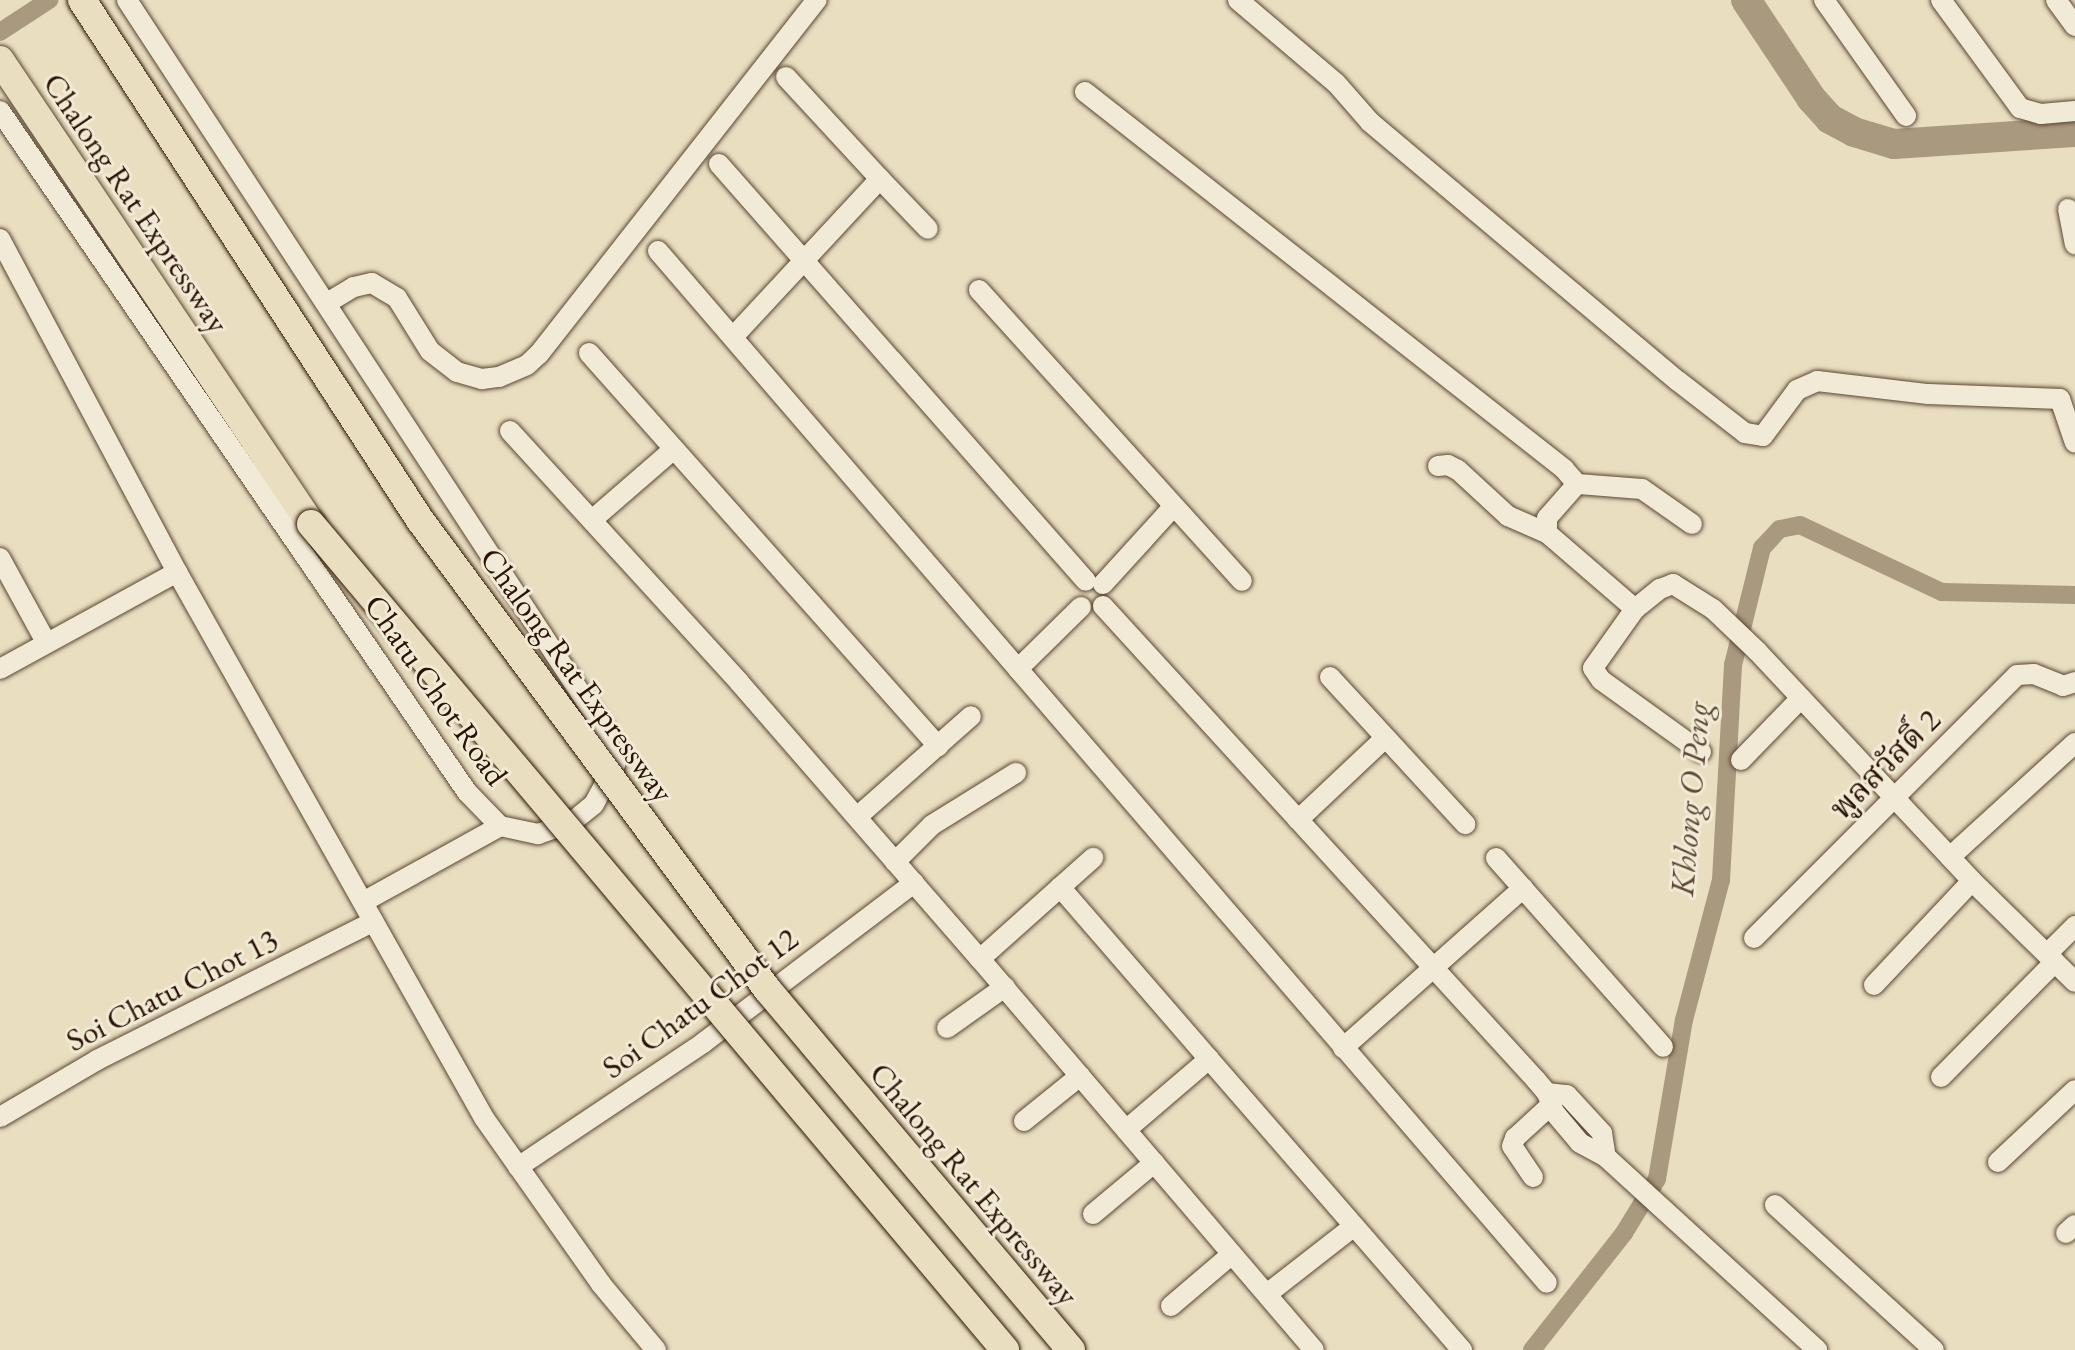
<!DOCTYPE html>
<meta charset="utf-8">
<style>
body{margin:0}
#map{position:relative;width:2075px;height:1350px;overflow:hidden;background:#e9dec0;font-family:"EB Garamond","Noto Serif Thai",serif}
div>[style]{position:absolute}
.canal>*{height:18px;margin:-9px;padding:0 9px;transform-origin:9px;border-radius:9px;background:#a8997f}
.river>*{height:30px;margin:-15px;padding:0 15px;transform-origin:15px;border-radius:15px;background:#a8997f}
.roads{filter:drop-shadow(0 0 2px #5a4632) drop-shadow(0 0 2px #5a4632)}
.minor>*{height:20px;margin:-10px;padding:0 10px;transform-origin:10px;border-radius:10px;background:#f1ead6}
.highway>*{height:28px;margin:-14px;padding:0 14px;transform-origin:14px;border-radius:14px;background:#e9dec0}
.bridges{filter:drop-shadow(0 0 2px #2a1302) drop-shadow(0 0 2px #2a1302)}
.highway-bridge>*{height:28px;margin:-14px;padding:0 14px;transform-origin:14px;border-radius:14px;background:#e9dec0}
span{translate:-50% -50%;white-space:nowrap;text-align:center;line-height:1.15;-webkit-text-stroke:6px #f1ead6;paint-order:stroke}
.street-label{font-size:32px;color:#2a1302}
.water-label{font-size:34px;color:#5c4934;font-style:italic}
</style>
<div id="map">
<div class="canal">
<div style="left:0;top:32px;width:59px;rotate:-33.1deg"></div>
<div style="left:1532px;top:1350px;width:149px;rotate:-51.8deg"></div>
<div style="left:1624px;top:1233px;width:63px;rotate:-58.6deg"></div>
<div style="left:1657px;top:1179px;width:161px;rotate:-80.4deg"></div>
<div style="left:1684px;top:1020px;width:145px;rotate:-75.2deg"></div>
<div style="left:1721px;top:880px;width:215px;rotate:-86.8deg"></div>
<div style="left:1733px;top:665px;width:121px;rotate:-76.1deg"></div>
<div style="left:1762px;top:548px;width:26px;rotate:-47deg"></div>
<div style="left:1780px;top:529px;width:20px;rotate:-11deg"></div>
<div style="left:1800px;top:525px;width:157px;rotate:25.3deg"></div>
<div style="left:1942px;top:592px;width:133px;rotate:1.3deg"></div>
</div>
<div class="river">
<div style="left:1746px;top:0;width:118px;rotate:56.4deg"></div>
<div style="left:1811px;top:98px;width:28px;rotate:48deg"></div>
<div style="left:1830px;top:119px;width:27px;rotate:28deg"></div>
<div style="left:1854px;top:132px;width:42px;rotate:16.7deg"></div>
<div style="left:1894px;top:144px;width:181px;rotate:-3.8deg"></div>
</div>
<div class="roads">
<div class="minor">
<div style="left:1238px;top:0;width:128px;rotate:40.3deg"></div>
<div style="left:1336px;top:83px;width:52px;rotate:48.9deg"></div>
<div style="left:1370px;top:122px;width:402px;rotate:40.1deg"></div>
<div style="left:1678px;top:381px;width:85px;rotate:37.8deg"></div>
<div style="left:1745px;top:433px;width:18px;rotate:9deg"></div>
<div style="left:1763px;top:436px;width:57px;rotate:-53.5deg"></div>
<div style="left:1797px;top:390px;width:22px;rotate:-24deg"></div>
<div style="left:1817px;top:381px;width:112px;rotate:6.7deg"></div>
<div style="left:1928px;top:394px;width:132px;rotate:2.2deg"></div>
<div style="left:2060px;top:399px;width:46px;rotate:71.2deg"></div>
<div style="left:1824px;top:0;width:142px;rotate:54.7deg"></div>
<div style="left:1941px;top:0;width:134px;rotate:53.8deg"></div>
<div style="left:2020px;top:108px;width:22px;rotate:16deg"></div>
<div style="left:2041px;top:114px;width:34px;rotate:-5deg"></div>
<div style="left:2056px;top:0;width:32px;rotate:54deg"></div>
<div style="left:786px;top:77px;width:139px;rotate:47.3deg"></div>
<div style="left:1085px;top:92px;width:610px;rotate:38.2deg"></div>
<div style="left:1564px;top:469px;width:20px;rotate:49deg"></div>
<div style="left:1577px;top:484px;width:65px;rotate:4.4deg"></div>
<div style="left:1642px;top:489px;width:61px;rotate:35deg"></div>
<div style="left:0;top:111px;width:826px;rotate:55.56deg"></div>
<div style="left:467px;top:792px;width:47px;rotate:45.9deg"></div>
<div style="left:500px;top:826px;width:39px;rotate:12deg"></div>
<div style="left:538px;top:834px;width:36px;rotate:-19deg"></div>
<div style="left:572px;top:822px;width:28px;rotate:-39deg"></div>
<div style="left:594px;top:804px;width:44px;rotate:-61.7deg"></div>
<div style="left:615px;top:765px;width:38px;rotate:-107deg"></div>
<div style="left:604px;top:729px;width:871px;rotate:-123.2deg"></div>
<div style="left:719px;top:164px;width:555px;rotate:48.65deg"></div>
<div style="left:2068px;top:209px;width:36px;rotate:79deg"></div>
<div style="left:0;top:239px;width:377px;rotate:62deg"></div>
<div style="left:177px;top:572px;width:626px;rotate:60.65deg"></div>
<div style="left:484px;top:1118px;width:203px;rotate:54.8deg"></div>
<div style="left:601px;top:1284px;width:86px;rotate:50.2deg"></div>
<div style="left:658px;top:251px;width:552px;rotate:49.26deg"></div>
<div style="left:979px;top:290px;width:392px;rotate:47.9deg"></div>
<div style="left:327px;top:303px;width:31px;rotate:-31deg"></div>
<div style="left:354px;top:287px;width:18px;rotate:-13deg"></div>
<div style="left:372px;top:283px;width:29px;rotate:31deg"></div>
<div style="left:397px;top:298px;width:62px;rotate:58.1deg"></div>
<div style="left:430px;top:351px;width:34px;rotate:38deg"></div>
<div style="left:457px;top:372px;width:26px;rotate:16deg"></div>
<div style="left:482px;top:379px;width:17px;rotate:-7deg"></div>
<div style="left:499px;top:377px;width:30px;rotate:-23deg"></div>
<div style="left:527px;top:365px;width:16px;rotate:-43deg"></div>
<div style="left:539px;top:354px;width:450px;rotate:-51.9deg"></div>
<div style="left:733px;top:337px;width:216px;rotate:-47.1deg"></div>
<div style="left:880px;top:179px;width:69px;rotate:46.2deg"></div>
<div style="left:589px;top:353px;width:526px;rotate:48.39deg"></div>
<div style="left:510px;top:431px;width:340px;rotate:47.6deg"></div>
<div style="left:739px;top:682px;width:367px;rotate:49deg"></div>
<div style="left:980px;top:959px;width:152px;rotate:-41.8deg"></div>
<div style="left:1438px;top:466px;width:10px;rotate:-6deg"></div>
<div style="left:1448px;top:465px;width:11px;rotate:27deg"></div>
<div style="left:1458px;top:470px;width:68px;rotate:42.6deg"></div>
<div style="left:1508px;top:516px;width:43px;rotate:23.6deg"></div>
<div style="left:1547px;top:533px;width:116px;rotate:40.8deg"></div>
<div style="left:592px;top:520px;width:108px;rotate:-40.9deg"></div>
<div style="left:1547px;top:533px;width:15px;rotate:-90deg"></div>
<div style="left:1547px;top:518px;width:45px;rotate:-48.6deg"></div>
<div style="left:0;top:558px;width:96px;rotate:61.3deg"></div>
<div style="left:1103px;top:584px;width:104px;rotate:-47.7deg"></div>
<div style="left:1103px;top:606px;width:642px;rotate:47.59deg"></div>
<div style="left:1536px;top:1080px;width:17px;rotate:50deg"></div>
<div style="left:1547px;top:1093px;width:20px;rotate:70deg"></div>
<div style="left:1554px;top:1112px;width:40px;rotate:50deg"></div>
<div style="left:1580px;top:1143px;width:30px;rotate:28deg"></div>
<div style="left:1606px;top:1157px;width:286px;rotate:42.4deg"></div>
<div style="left:1081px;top:607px;width:88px;rotate:135.5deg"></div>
<div style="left:1018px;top:669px;width:810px;rotate:49.25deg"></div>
<div style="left:0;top:669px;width:202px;rotate:-28.7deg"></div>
<div style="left:1330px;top:677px;width:200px;rotate:47.4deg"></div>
<div style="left:1701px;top:752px;width:123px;rotate:-144.2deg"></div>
<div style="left:1601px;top:680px;width:14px;rotate:-124deg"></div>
<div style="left:1593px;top:668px;width:72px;rotate:-54.6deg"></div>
<div style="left:1635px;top:609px;width:32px;rotate:-39deg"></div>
<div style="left:1660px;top:589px;width:14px;rotate:-21deg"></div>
<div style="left:1673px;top:584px;width:47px;rotate:32deg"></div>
<div style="left:1713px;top:609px;width:62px;rotate:43.7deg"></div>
<div style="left:1758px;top:652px;width:313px;rotate:46.9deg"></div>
<div style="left:1972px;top:881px;width:144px;rotate:44.4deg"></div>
<div style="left:1741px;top:760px;width:86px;rotate:-45.9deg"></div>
<div style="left:857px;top:817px;width:152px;rotate:-41.5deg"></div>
<div style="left:1298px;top:820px;width:120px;rotate:-43.3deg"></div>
<div style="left:1950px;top:857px;width:169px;rotate:-42.4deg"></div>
<div style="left:1496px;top:858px;width:252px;rotate:48.5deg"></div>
<div style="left:895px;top:862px;width:52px;rotate:-45deg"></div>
<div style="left:932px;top:825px;width:99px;rotate:-31.8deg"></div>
<div style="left:1060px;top:887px;width:228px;rotate:49.1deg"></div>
<div style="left:1209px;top:1059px;width:109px;rotate:139.5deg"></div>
<div style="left:363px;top:902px;width:157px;rotate:-29deg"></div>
<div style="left:1754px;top:938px;width:372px;rotate:-45deg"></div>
<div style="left:2017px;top:675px;width:17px;rotate:-3deg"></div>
<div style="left:2034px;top:674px;width:31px;rotate:22deg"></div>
<div style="left:2063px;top:686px;width:13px;rotate:-18deg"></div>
<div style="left:2047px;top:954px;width:40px;rotate:-45deg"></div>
<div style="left:980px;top:959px;width:514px;rotate:49.5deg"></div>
<div style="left:1874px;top:985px;width:143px;rotate:-46.7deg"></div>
<div style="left:947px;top:1028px;width:71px;rotate:-35.3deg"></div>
<div style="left:1343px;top:1048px;width:241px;rotate:-41.6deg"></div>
<div style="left:1209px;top:1059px;width:386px;rotate:49deg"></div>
<div style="left:1941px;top:1077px;width:162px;rotate:-45.3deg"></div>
<div style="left:1547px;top:1093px;width:20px;rotate:6deg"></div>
<div style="left:1567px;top:1095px;width:52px;rotate:47.4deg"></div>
<div style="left:1602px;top:1133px;width:24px;rotate:81deg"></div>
<div style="left:0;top:1117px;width:113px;rotate:-30.4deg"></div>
<div style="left:97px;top:1060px;width:309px;rotate:-26.6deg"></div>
<div style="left:1024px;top:1121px;width:72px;rotate:-38.8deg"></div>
<div style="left:1998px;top:1162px;width:105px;rotate:-43.1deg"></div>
<div style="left:518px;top:1167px;width:223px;rotate:-33.8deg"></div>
<div style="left:703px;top:1043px;width:265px;rotate:-37.2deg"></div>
<div style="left:1533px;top:1177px;width:37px;rotate:-124deg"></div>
<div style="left:1512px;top:1146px;width:9px;rotate:-69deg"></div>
<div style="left:1515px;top:1138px;width:49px;rotate:-42.5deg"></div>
<div style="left:1775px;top:1205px;width:215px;rotate:42.4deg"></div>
<div style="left:1093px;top:1214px;width:80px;rotate:-39.9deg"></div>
<div style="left:2066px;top:1233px;width:12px;rotate:-42deg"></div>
<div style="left:1267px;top:1294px;width:110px;rotate:-38deg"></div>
<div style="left:1171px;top:1306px;width:80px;rotate:-40.4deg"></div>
</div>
<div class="highway">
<div style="left:0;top:60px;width:559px;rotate:56.17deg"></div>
</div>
</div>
<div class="bridges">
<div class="highway-bridge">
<div style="left:82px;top:0;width:620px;rotate:56.98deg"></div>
<div style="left:420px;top:520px;width:583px;rotate:53.5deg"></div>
<div style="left:767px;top:989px;width:472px;rotate:49.9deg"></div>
<div style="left:311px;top:524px;width:1079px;rotate:49.96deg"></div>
</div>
</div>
<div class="street-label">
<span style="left:136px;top:203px;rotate:56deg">Chalong Rat Expressway</span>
<span style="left:577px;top:675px;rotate:54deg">Chalong Rat Expressway</span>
<span style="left:436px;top:690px;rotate:55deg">Chatu Chot Road</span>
<span style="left:1885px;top:764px;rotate:-45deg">พูลสวัสดิ์ 2</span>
<span style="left:172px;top:990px;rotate:-27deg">Soi Chatu Chot 13</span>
<span style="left:700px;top:1003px;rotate:-36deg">Soi Chatu Chot 12</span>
<span style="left:974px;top:1184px;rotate:50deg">Chalong Rat Expressway</span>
</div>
<div class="water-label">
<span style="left:1690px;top:799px;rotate:-85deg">Khlong O Peng</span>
</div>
</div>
